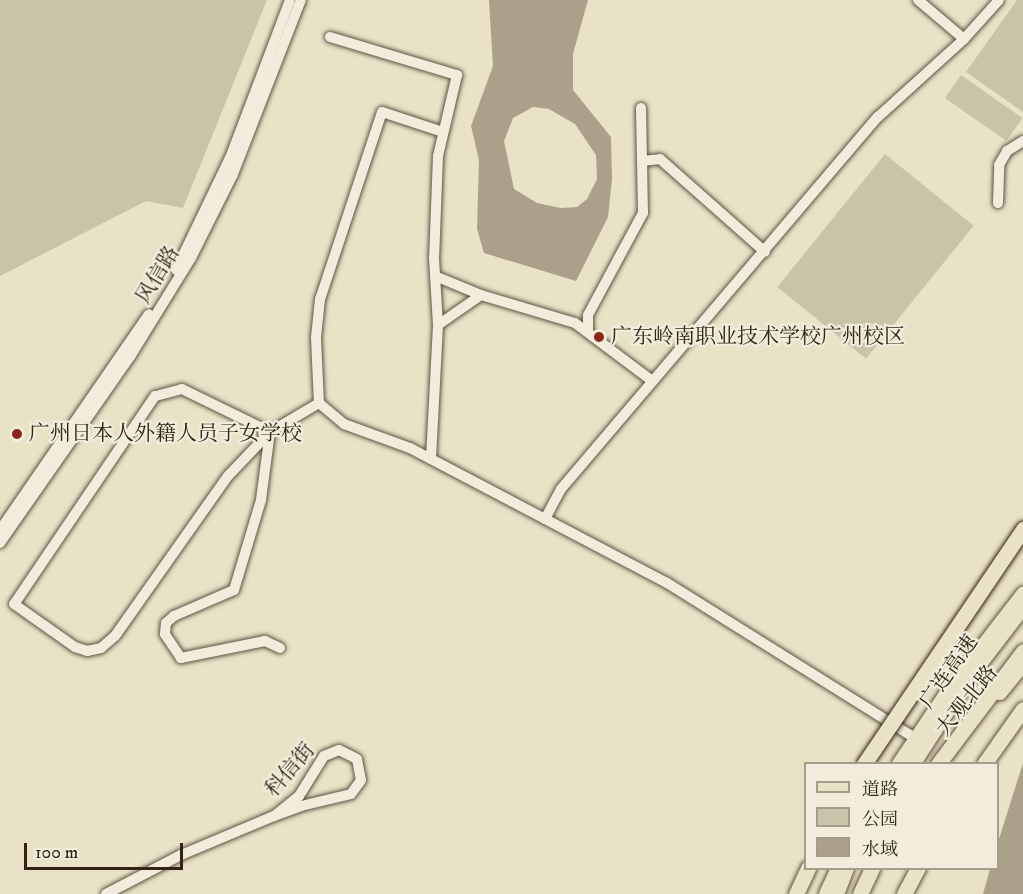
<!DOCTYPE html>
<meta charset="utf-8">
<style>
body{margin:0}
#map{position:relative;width:1023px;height:894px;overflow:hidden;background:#e9e2c7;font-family:"IM FELL DW Pica","Noto Serif SC",serif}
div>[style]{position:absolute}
.green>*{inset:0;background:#cac2a9;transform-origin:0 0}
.water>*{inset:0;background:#aba18a}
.roads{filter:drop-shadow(0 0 2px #605342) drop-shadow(0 0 2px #605342)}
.minor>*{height:10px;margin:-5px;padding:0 5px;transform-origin:5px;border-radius:5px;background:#f1ecdb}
.major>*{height:14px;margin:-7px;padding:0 7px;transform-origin:7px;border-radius:7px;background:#e9e2c7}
.highway>*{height:15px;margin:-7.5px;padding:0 7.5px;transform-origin:7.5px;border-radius:7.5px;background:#e9e2c7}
.bridges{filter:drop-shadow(0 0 2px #322315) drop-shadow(0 0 2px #322315)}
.highway-bridge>*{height:15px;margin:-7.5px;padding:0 7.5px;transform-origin:7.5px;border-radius:7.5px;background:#e9e2c7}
.dots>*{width:16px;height:16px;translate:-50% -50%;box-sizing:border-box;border:3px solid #f1ecdb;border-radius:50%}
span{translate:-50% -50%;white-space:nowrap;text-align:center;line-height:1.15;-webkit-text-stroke:4.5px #f1ecdb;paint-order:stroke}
.street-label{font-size:21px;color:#322315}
.poi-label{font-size:21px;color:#322315}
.left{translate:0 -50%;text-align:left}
.legend{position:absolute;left:804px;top:762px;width:195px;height:108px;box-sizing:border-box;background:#f1ecdb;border:2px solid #a59c8c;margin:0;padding:8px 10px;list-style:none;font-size:18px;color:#322315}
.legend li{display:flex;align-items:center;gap:12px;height:30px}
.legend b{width:30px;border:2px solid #a59c8c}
.scale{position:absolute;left:24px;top:843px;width:159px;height:27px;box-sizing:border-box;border:3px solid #322315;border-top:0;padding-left:8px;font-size:18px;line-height:21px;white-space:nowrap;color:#322315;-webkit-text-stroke:4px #f1ecdb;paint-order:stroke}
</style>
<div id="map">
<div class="green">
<div style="clip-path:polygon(0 0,267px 0,183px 208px,146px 201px,0 276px)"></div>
<div style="clip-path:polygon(1017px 0,1023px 0,1023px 112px,966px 72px)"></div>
<div style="left:961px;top:75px;width:75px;height:28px;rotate:35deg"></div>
<div style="left:885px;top:154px;width:114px;height:171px;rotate:39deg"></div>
</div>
<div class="water">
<div style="clip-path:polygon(evenodd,489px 0,588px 0,573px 54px,573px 90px,611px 137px,612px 179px,608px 217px,576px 281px,484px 253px,477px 229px,479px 160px,471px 126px,493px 66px,489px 0,533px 107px,549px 109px,575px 124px,596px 155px,597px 179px,587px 199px,577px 207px,561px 208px,537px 203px,514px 189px,504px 141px,513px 118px,533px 107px)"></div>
<div style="clip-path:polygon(1023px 763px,1023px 894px,983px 894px,990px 869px,998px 868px,998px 842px)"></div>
</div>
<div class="roads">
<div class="minor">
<div style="left:918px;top:0;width:60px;rotate:40.3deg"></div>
<div style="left:330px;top:37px;width:133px;rotate:16.7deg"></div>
<div style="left:457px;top:75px;width:83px;rotate:103.2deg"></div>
<div style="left:438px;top:156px;width:102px;rotate:92.2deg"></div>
<div style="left:434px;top:258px;width:67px;rotate:86.6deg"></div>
<div style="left:438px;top:325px;width:134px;rotate:93deg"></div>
<div style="left:443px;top:132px;width:64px;rotate:-161.8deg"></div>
<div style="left:382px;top:112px;width:197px;rotate:108.3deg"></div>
<div style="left:320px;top:299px;width:39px;rotate:96deg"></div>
<div style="left:316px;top:338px;width:65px;rotate:87.4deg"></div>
<div style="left:319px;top:403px;width:33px;rotate:40deg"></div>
<div style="left:344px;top:424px;width:70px;rotate:20deg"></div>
<div style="left:410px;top:448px;width:290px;rotate:27.7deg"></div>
<div style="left:667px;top:583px;width:292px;rotate:32deg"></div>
<div style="left:642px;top:161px;width:18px;rotate:-6deg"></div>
<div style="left:660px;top:159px;width:140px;rotate:41.5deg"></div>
<div style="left:998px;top:203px;width:38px;rotate:-88deg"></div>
<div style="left:999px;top:165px;width:16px;rotate:-60deg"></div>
<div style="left:1007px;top:151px;width:19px;rotate:-32deg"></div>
<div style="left:176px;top:270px;width:124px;rotate:-64.3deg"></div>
<div style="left:230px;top:158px;width:169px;rotate:-69.2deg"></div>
<div style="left:435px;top:276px;width:50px;rotate:22.4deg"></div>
<div style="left:481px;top:295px;width:98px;rotate:16.6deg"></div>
<div style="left:575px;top:323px;width:95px;rotate:36.9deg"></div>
<div style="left:438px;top:325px;width:52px;rotate:-34.9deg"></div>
<div style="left:588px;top:330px;width:15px;rotate:-90deg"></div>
<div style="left:588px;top:315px;width:116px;rotate:-61.7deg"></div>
<div style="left:643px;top:213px;width:105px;rotate:-91.1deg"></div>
<div style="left:545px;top:519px;width:34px;rotate:-62deg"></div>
<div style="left:561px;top:489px;width:489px;rotate:-49.6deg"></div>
<div style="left:878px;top:117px;width:116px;rotate:-42.2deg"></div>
<div style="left:964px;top:39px;width:52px;rotate:-48.1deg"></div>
<div style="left:0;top:530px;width:262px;rotate:-55.4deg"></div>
<div style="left:0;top:543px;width:229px;rotate:-55.1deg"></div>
<div style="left:131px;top:355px;width:114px;rotate:-58.3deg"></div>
<div style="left:191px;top:258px;width:94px;rotate:-63.4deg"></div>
<div style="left:233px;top:174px;width:187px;rotate:-68.7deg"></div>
<div style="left:280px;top:648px;width:17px;rotate:-155deg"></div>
<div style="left:265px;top:641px;width:86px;rotate:168.6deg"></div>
<div style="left:181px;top:658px;width:29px;rotate:-124deg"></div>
<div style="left:165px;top:634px;width:11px;rotate:-85deg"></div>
<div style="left:166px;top:623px;width:11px;rotate:-41deg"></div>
<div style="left:174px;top:616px;width:65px;rotate:-23.4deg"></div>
<div style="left:234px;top:590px;width:94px;rotate:-73.3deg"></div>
<div style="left:261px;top:500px;width:69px;rotate:-82.5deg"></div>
<div style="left:270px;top:432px;width:98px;rotate:-154deg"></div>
<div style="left:182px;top:389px;width:28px;rotate:165deg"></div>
<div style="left:155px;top:396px;width:251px;rotate:124.1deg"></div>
<div style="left:14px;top:604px;width:75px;rotate:35.2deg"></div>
<div style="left:75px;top:647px;width:13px;rotate:18deg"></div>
<div style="left:87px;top:651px;width:14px;rotate:-12deg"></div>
<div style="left:101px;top:648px;width:18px;rotate:-41deg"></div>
<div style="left:115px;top:636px;width:196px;rotate:-54.8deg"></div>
<div style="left:228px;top:476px;width:61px;rotate:-46.3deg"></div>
<div style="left:270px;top:432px;width:57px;rotate:-30.6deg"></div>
<div style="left:106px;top:894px;width:85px;rotate:-27.5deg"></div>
<div style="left:181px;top:855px;width:101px;rotate:-22.8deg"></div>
<div style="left:274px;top:816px;width:29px;rotate:-20deg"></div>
<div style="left:301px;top:806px;width:51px;rotate:-13.5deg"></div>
<div style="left:351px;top:794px;width:17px;rotate:-54deg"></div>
<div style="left:361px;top:780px;width:21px;rotate:-101deg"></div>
<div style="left:357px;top:759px;width:20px;rotate:-153deg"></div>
<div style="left:339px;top:750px;width:16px;rotate:158deg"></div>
<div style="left:324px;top:756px;width:47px;rotate:122deg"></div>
<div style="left:299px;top:796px;width:32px;rotate:141deg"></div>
</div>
<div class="major">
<div style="left:1000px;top:693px;width:36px;rotate:-51deg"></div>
<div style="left:899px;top:764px;width:88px;rotate:-56.1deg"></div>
<div style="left:948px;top:691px;width:123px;rotate:-52.3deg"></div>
<div style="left:826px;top:894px;width:29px;rotate:-65deg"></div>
</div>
<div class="highway">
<div style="left:912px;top:764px;width:103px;rotate:-56.9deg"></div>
<div style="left:968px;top:678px;width:91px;rotate:-52.6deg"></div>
<div style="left:938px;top:764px;width:141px;rotate:-53deg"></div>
<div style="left:984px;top:764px;width:67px;rotate:-54.7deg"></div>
<div style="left:796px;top:894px;width:29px;rotate:-65deg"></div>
<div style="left:836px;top:894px;width:28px;rotate:-69deg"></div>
<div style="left:860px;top:894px;width:29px;rotate:-65deg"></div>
<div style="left:904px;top:894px;width:30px;rotate:-62deg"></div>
</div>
</div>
<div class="bridges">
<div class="highway-bridge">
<div style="left:864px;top:764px;width:284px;rotate:-55.9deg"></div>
</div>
</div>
<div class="dots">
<div style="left:599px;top:337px;background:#8f2418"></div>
<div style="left:17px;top:434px;background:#8f2418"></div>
</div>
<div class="street-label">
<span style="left:158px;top:275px;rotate:-59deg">风信路</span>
<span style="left:949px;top:672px;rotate:-55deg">广连高速</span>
<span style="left:967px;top:701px;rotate:-51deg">大观北路</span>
<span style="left:290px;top:770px;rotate:-49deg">科信街</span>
</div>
<div class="poi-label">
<span class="left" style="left:611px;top:337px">广东岭南职业技术学校广州校区</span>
<span class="left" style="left:29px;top:434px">广州日本人外籍人员子女学校</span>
</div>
<ul class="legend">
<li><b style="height:8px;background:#e9e2c7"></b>道路</li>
<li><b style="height:16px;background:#cac2a9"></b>公园</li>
<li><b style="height:16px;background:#aba18a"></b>水域</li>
</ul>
<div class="scale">100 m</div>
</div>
